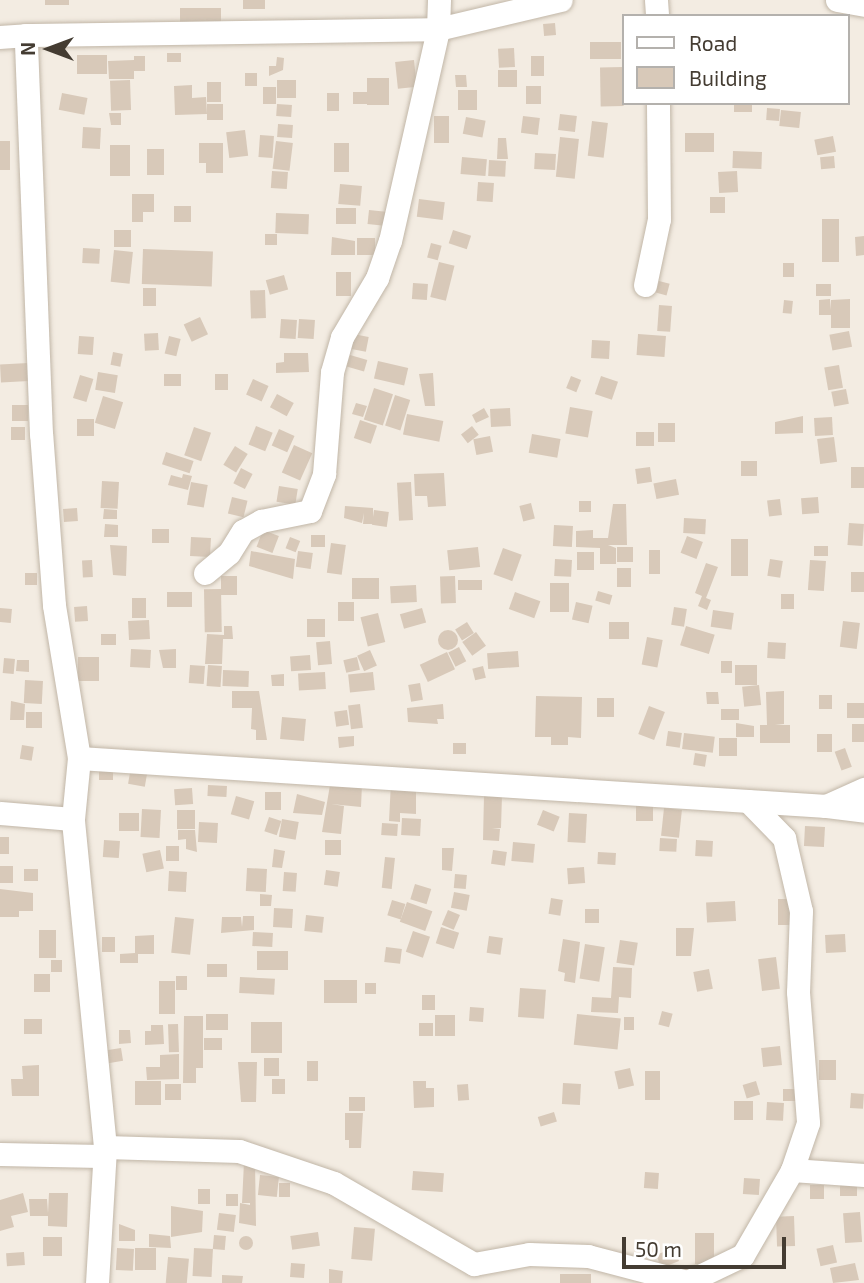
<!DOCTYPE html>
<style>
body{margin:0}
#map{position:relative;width:864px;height:1283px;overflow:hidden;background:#f3ece2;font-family:"Exo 2",sans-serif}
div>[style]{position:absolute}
.building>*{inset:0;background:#d8c9b9;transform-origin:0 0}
.round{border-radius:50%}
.roads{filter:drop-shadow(0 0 2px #c1b6a7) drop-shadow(0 0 2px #c1b6a7)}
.minor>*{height:23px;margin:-11.5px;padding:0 11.5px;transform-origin:11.5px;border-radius:11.5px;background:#fff}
span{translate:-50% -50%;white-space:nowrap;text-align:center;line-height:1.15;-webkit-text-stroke:6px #fff;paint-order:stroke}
.legend{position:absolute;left:622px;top:14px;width:228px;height:91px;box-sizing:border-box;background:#fff;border:2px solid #b4b1ad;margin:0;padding:9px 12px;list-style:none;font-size:21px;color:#443c32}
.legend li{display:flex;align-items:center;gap:14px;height:35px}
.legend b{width:35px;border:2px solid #b4b1ad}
.north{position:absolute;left:14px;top:14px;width:70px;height:70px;-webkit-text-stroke:5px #fff;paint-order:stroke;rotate:270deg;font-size:19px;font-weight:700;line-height:28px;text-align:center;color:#443c32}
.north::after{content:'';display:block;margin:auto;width:24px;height:32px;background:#443c32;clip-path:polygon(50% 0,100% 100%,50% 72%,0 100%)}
.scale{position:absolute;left:622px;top:1237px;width:164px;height:32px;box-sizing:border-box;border:4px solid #443c32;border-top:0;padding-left:9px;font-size:21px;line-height:24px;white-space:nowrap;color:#443c32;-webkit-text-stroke:5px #fff;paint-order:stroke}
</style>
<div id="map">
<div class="building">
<div style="left:45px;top:0;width:24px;height:5px"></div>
<div style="left:243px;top:0;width:22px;height:9px"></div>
<div style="left:180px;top:8px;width:41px;height:16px"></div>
<div style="left:555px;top:23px;width:12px;height:12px;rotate:85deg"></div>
<div style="left:590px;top:42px;width:31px;height:17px"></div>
<div style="left:514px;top:48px;width:19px;height:16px;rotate:87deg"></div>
<div style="left:167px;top:53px;width:14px;height:9px"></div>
<div style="left:77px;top:55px;width:30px;height:19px"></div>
<div style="clip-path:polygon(134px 56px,145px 56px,145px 71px,134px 71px,134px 79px,109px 79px,108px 61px,134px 60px)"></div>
<div style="left:531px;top:56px;width:13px;height:20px"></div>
<div style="clip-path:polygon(277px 57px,284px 58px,283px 70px,269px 76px,269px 66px,276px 66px)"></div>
<div style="left:414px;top:60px;width:27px;height:19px;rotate:84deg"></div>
<div style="left:623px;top:67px;width:39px;height:23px;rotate:89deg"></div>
<div style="left:498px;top:70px;width:19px;height:17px"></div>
<div style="left:245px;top:73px;width:12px;height:13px"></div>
<div style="clip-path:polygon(455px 75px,466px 75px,467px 87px,456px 87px)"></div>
<div style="left:367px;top:78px;width:22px;height:27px"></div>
<div style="left:130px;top:80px;width:30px;height:20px;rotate:88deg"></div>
<div style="left:296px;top:80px;width:18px;height:19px;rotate:90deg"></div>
<div style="left:207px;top:82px;width:14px;height:20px"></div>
<div style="clip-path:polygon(192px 85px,192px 98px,206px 97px,207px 114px,175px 115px,174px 86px)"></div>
<div style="left:526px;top:86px;width:15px;height:18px"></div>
<div style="left:263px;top:87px;width:13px;height:17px"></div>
<div style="left:458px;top:90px;width:19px;height:20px"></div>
<div style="left:367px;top:92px;width:12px;height:14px;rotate:90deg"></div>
<div style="left:62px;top:93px;width:26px;height:17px;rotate:11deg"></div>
<div style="left:327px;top:93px;width:12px;height:18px"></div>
<div style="left:734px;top:103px;width:18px;height:9px"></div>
<div style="left:207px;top:104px;width:16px;height:16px"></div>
<div style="left:277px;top:104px;width:15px;height:12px;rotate:4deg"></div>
<div style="left:767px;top:108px;width:13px;height:12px;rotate:4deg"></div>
<div style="left:781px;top:110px;width:20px;height:16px;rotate:6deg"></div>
<div style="clip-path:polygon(109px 113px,121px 113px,121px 125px,111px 125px)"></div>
<div style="left:560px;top:114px;width:17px;height:16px;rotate:7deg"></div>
<div style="left:434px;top:116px;width:15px;height:27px"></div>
<div style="left:523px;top:116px;width:17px;height:17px;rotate:7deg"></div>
<div style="left:466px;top:117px;width:20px;height:17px;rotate:11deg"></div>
<div style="left:592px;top:121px;width:16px;height:35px;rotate:7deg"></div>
<div style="left:278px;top:124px;width:15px;height:13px;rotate:4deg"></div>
<div style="left:83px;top:127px;width:18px;height:21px;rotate:3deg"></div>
<div style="left:245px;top:130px;width:26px;height:19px;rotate:83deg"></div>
<div style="left:685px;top:133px;width:29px;height:19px"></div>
<div style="left:260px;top:135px;width:14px;height:22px;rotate:4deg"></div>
<div style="left:833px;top:136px;width:16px;height:19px;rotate:79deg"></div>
<div style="left:560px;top:137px;width:19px;height:40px;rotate:6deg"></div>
<div style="clip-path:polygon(498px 138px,506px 138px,508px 159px,497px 159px)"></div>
<div style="left:10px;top:141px;width:29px;height:10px;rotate:90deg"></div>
<div style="left:276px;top:141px;width:17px;height:28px;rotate:7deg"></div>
<div style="clip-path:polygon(199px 143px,223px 143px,223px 173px,206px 173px,206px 163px,199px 163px)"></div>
<div style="left:334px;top:143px;width:15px;height:29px"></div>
<div style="left:110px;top:145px;width:20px;height:31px"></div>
<div style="left:147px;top:149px;width:17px;height:26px"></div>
<div style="left:733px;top:151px;width:29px;height:17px;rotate:2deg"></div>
<div style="left:535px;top:153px;width:21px;height:16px;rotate:3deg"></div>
<div style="left:834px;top:156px;width:12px;height:14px;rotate:85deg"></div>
<div style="left:462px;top:157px;width:25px;height:17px;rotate:5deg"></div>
<div style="left:489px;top:160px;width:17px;height:16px;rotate:3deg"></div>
<div style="left:272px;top:171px;width:16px;height:17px;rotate:4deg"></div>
<div style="left:737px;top:171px;width:21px;height:19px;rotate:87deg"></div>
<div style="left:478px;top:182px;width:16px;height:19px;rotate:4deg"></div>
<div style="left:340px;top:184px;width:22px;height:20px;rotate:5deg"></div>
<div style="clip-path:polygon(132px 194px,154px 194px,154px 212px,143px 212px,143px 222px,132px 222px)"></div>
<div style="left:710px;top:197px;width:15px;height:16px"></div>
<div style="left:419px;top:199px;width:26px;height:18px;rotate:7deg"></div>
<div style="left:174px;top:206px;width:17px;height:16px"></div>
<div style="left:336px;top:208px;width:20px;height:16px"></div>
<div style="left:369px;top:210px;width:19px;height:14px;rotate:6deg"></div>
<div style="left:276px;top:213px;width:33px;height:20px;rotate:2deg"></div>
<div style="left:822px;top:219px;width:17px;height:43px"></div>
<div style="left:114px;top:230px;width:17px;height:17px"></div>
<div style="left:453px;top:230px;width:19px;height:14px;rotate:18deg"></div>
<div style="left:265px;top:234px;width:12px;height:11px"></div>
<div style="clip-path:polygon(864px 236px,864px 255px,856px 256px,855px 237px)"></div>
<div style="clip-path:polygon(332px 237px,355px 241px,355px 255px,331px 255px)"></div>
<div style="left:357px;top:238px;width:18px;height:17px"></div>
<div style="left:431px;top:243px;width:11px;height:15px;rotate:15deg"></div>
<div style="left:83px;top:248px;width:17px;height:15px;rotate:3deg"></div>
<div style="left:143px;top:249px;width:70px;height:35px;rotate:2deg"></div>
<div style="left:114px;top:250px;width:19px;height:32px;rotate:6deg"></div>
<div style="left:439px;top:262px;width:16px;height:36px;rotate:14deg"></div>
<div style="left:783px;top:263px;width:11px;height:14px"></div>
<div style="left:336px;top:272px;width:15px;height:24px"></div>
<div style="left:284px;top:275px;width:15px;height:19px;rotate:74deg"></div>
<div style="left:659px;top:281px;width:11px;height:12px;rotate:15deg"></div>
<div style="left:413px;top:283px;width:15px;height:16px;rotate:4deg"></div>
<div style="left:816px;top:284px;width:15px;height:12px"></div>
<div style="left:143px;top:288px;width:13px;height:18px"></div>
<div style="left:265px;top:290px;width:28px;height:15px;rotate:88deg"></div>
<div style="clip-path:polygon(830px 299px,830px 310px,831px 300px,850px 299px,850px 328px,831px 328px,831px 315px,819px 315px,819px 300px)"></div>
<div style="left:784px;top:300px;width:9px;height:13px;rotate:6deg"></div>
<div style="left:659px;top:305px;width:13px;height:26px;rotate:4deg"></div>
<div style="left:200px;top:317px;width:19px;height:18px;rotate:65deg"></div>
<div style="left:281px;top:319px;width:16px;height:19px;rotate:4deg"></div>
<div style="left:299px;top:319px;width:16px;height:19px;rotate:4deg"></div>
<div style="left:849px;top:331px;width:16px;height:20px;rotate:79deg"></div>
<div style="left:158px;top:333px;width:17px;height:14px;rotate:87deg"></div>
<div style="left:353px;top:334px;width:16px;height:15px;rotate:11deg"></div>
<div style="left:638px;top:334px;width:28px;height:21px;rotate:4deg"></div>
<div style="left:79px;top:336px;width:15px;height:18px;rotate:4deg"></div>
<div style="left:169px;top:336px;width:12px;height:18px;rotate:14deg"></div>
<div style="left:592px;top:340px;width:18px;height:18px;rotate:3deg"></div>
<div style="left:113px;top:352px;width:10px;height:13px;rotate:11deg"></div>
<div style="clip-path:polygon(284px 353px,308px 353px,309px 372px,276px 373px,276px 363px,284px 362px)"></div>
<div style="left:350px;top:355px;width:18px;height:12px;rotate:16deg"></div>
<div style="left:378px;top:361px;width:31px;height:18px;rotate:13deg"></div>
<div style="left:28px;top:363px;width:18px;height:28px;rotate:87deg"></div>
<div style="left:839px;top:365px;width:23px;height:15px;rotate:80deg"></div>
<div style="left:98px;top:372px;width:20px;height:18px;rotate:9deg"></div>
<div style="clip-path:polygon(433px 373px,435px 406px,425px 406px,419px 374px)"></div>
<div style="left:164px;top:374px;width:17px;height:12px"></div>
<div style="left:215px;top:374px;width:13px;height:16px"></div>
<div style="left:80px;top:375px;width:14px;height:24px;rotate:17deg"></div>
<div style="left:571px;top:376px;width:11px;height:13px;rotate:22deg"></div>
<div style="left:601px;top:376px;width:18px;height:19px;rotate:19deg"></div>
<div style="left:253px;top:379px;width:17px;height:17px;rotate:24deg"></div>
<div style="left:374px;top:388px;width:20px;height:33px;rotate:18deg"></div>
<div style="left:846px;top:389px;width:15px;height:15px;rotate:79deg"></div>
<div style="left:277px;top:394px;width:19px;height:15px;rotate:28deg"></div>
<div style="left:395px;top:395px;width:16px;height:32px;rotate:18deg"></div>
<div style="left:103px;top:396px;width:21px;height:28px;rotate:17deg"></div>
<div style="clip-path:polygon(356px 403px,367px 406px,363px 417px,352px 414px)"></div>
<div style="left:12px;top:405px;width:16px;height:16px"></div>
<div style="left:570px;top:407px;width:23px;height:27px;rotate:10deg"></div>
<div style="clip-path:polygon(484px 408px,489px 417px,476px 423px,472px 415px)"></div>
<div style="left:510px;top:408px;width:18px;height:20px;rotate:87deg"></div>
<div style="left:407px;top:414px;width:37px;height:21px;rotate:11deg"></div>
<div style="clip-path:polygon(803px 416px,803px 433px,775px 434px,775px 422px)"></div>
<div style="left:832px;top:417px;width:18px;height:18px;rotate:87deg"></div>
<div style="left:77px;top:419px;width:17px;height:17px"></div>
<div style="left:360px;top:420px;width:18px;height:19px;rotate:19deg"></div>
<div style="left:658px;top:423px;width:17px;height:19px"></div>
<div style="left:256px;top:426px;width:18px;height:20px;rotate:22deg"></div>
<div style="left:472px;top:426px;width:11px;height:14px;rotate:52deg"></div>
<div style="left:11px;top:427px;width:14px;height:13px"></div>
<div style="left:194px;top:427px;width:18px;height:30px;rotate:19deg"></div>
<div style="left:279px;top:429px;width:17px;height:18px;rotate:24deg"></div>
<div style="left:636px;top:432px;width:18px;height:14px"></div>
<div style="left:532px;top:434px;width:29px;height:19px;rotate:10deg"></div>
<div style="left:490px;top:436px;width:16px;height:17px;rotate:79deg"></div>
<div style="left:834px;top:437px;width:25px;height:17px;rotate:83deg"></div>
<div style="left:294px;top:445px;width:20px;height:30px;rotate:24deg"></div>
<div style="left:235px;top:446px;width:15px;height:22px;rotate:32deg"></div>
<div style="left:166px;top:452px;width:29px;height:13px;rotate:18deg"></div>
<div style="left:741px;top:461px;width:16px;height:15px"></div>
<div style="left:650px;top:467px;width:15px;height:15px;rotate:82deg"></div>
<div style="left:851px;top:467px;width:13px;height:21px"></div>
<div style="left:241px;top:468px;width:13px;height:17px;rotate:27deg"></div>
<div style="clip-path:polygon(444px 473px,446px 506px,428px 507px,427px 496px,415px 496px,414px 474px)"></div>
<div style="clip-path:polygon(183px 474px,192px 476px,188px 490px,168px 485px,171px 475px,182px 478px)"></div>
<div style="left:676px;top:479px;width:16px;height:23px;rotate:79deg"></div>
<div style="left:102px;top:481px;width:17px;height:27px;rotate:3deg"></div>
<div style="left:191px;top:482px;width:17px;height:23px;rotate:10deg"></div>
<div style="left:411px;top:482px;width:38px;height:14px;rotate:87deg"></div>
<div style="left:279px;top:486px;width:19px;height:16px;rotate:9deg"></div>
<div style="left:232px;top:497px;width:16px;height:17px;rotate:14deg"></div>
<div style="left:818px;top:497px;width:16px;height:17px;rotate:86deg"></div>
<div style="left:780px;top:499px;width:16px;height:13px;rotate:83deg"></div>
<div style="left:579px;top:501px;width:12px;height:11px"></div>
<div style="left:531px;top:503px;width:16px;height:12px;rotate:76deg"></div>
<div style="clip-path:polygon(613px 504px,626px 504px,627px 545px,608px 545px,616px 548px,616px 564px,600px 564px,600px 548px,576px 547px,576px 531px,593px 530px,593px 538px,608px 538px)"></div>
<div style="clip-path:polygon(345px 506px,373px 508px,373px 524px,363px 524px,364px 513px,362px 523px,344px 518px)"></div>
<div style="left:77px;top:508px;width:13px;height:14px;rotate:86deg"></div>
<div style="clip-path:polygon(104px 509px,117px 510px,117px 519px,103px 519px)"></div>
<div style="left:374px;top:510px;width:15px;height:15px;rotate:8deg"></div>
<div style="left:684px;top:518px;width:22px;height:15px;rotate:3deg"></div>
<div style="left:849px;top:523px;width:15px;height:22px;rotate:4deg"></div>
<div style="clip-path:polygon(105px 524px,118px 525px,118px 537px,104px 537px)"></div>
<div style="left:554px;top:525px;width:19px;height:21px;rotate:3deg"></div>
<div style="left:152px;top:529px;width:17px;height:14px"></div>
<div style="left:263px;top:530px;width:17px;height:18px;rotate:21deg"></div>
<div style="left:311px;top:535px;width:14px;height:12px"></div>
<div style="left:687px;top:536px;width:17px;height:18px;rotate:21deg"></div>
<div style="left:191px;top:537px;width:20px;height:19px;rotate:3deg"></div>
<div style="left:290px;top:537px;width:11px;height:12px;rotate:22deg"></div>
<div style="left:731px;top:539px;width:17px;height:37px"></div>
<div style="left:331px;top:543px;width:15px;height:30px;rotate:8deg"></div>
<div style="clip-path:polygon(110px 545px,127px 546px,126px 576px,113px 575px)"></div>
<div style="left:814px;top:546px;width:14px;height:10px"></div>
<div style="left:478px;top:547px;width:20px;height:31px;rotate:84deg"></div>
<div style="left:617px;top:547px;width:16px;height:15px"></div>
<div style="left:503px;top:548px;width:20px;height:28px;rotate:20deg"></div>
<div style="left:649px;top:550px;width:11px;height:24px"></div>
<div style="clip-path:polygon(251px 551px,295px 559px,293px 579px,249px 566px)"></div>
<div style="left:298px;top:551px;width:15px;height:16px;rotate:8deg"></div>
<div style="left:577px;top:552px;width:17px;height:18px"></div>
<div style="left:555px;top:559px;width:17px;height:17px;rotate:3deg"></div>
<div style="left:770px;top:559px;width:13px;height:17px;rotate:9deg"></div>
<div style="left:92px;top:560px;width:17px;height:10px;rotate:87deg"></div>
<div style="left:810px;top:560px;width:16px;height:30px;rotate:4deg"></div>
<div style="clip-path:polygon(706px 563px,718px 567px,706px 598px,711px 600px,707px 610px,698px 606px,702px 596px,695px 593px)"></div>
<div style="left:617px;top:568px;width:14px;height:19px"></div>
<div style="left:851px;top:572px;width:13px;height:20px"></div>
<div style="left:25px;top:573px;width:12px;height:12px"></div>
<div style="left:221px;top:576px;width:16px;height:19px"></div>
<div style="left:455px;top:576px;width:27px;height:15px;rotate:88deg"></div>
<div style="left:352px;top:578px;width:27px;height:21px"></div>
<div style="left:458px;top:580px;width:24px;height:10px"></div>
<div style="left:569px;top:583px;width:29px;height:19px;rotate:90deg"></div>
<div style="left:416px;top:585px;width:17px;height:26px;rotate:87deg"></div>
<div style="left:221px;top:589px;width:43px;height:17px;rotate:89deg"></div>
<div style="left:598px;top:591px;width:15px;height:10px;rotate:16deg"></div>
<div style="left:167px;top:592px;width:25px;height:15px"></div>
<div style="left:515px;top:592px;width:27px;height:18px;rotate:20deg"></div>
<div style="left:781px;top:594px;width:13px;height:15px"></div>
<div style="left:146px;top:598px;width:20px;height:14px;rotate:90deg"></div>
<div style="left:338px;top:602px;width:16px;height:19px"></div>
<div style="left:576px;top:602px;width:17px;height:18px;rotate:13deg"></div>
<div style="left:87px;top:606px;width:15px;height:13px;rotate:86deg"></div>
<div style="left:674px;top:607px;width:13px;height:18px;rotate:9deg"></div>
<div style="left:0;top:608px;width:12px;height:14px;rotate:5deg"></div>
<div style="left:422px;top:608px;width:15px;height:23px;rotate:74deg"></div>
<div style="left:713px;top:610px;width:21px;height:17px;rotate:8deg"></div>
<div style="left:378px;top:613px;width:30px;height:18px;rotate:76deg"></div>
<div style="left:307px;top:619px;width:18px;height:18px"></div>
<div style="left:149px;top:620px;width:19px;height:21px;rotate:87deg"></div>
<div style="left:843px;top:621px;width:17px;height:26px;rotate:7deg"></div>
<div style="left:467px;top:622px;width:13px;height:14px;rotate:58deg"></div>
<div style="left:609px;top:622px;width:20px;height:17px"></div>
<div style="clip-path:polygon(224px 626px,232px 626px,233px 639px,223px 639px,222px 664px,205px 664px,207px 634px,224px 635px)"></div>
<div style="left:686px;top:626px;width:30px;height:20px;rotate:17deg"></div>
<div class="round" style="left:438px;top:630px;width:20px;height:20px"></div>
<div style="left:476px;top:632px;width:17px;height:17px;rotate:54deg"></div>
<div style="left:101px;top:634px;width:15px;height:11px"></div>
<div style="left:647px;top:637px;width:16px;height:28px;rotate:11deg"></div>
<div style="left:330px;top:641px;width:23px;height:14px;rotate:85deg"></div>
<div style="left:768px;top:642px;width:18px;height:16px;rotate:3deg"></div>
<div style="left:459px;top:647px;width:16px;height:12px;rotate:63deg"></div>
<div style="left:131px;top:649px;width:20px;height:18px;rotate:3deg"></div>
<div style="clip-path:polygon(176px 649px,176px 668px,163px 668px,159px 650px)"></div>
<div style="left:370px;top:650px;width:17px;height:14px;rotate:66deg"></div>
<div style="left:518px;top:651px;width:16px;height:31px;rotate:86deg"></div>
<div style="left:447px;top:652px;width:19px;height:30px;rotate:65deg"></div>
<div style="left:310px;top:655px;width:15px;height:20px;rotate:86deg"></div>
<div style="left:78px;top:657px;width:21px;height:24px"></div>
<div style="left:357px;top:657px;width:13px;height:14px;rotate:77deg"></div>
<div style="left:4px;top:658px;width:11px;height:15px;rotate:5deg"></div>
<div style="clip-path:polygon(17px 660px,29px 660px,29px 672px,16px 671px)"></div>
<div style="left:721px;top:661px;width:11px;height:12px"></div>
<div style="left:190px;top:665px;width:15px;height:18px;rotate:4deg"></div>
<div style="left:208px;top:665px;width:14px;height:21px;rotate:4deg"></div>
<div style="left:735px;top:665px;width:22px;height:20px"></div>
<div style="left:483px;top:666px;width:12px;height:11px;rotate:76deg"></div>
<div style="left:223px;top:670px;width:26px;height:16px;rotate:2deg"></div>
<div style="left:325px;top:672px;width:17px;height:27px;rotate:87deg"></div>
<div style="left:373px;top:672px;width:18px;height:25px;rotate:84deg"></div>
<div style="clip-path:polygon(284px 674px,284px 686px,272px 686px,271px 675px)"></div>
<div style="left:25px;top:680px;width:18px;height:23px;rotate:3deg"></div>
<div style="left:420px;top:683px;width:17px;height:12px;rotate:80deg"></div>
<div style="left:759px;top:685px;width:20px;height:17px;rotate:84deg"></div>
<div style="clip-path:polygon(232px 691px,259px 691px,267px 740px,256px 740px,256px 730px,251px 729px,252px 708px,232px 708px)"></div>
<div style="clip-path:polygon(784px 691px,784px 724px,775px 725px,790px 725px,790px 743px,760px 743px,760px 725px,767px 725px,766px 692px)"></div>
<div style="clip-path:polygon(706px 692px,718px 692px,719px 704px,707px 704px)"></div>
<div style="left:819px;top:695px;width:13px;height:14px"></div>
<div style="clip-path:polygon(536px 696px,582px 697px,581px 738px,568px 737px,568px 745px,551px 745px,551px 737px,535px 737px)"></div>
<div style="left:614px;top:698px;width:19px;height:17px;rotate:90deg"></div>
<div style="clip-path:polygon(11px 701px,25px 704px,24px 720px,10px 720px)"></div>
<div style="left:847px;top:703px;width:17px;height:15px"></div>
<div style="left:360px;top:704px;width:24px;height:12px;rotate:83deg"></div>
<div style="clip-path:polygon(443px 704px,444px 719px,437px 719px,438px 724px,408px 722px,407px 708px)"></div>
<div style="left:649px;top:706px;width:17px;height:30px;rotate:21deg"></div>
<div style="left:721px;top:709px;width:18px;height:11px"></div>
<div style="left:347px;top:710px;width:15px;height:13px;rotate:82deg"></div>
<div style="left:26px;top:712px;width:16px;height:16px"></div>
<div style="left:282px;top:717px;width:24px;height:22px;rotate:5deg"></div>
<div style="clip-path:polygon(736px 723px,754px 726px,754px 737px,736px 737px)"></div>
<div style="left:852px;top:724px;width:12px;height:18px"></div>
<div style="left:668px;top:731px;width:14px;height:15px;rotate:8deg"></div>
<div style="left:684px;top:733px;width:31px;height:16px;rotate:7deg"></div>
<div style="left:817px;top:734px;width:15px;height:18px"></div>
<div style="clip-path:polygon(354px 736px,354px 746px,339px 748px,338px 737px)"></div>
<div style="left:719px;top:738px;width:18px;height:18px"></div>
<div style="left:453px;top:743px;width:13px;height:11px"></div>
<div style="left:22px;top:745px;width:12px;height:14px;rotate:9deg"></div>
<div style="left:845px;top:748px;width:20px;height:11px;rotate:70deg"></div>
<div style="left:695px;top:753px;width:12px;height:12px;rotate:9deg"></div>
<div style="left:131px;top:767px;width:17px;height:17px;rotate:10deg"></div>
<div style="left:99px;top:768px;width:14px;height:12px"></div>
<div style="clip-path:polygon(391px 782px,416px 783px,416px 814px,400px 813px,400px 822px,389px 821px)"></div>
<div style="clip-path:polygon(362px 784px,361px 807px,331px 804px,344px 806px,341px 834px,322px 832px,330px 785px)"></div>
<div style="left:208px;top:785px;width:19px;height:11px;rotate:3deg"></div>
<div style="left:192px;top:788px;width:16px;height:18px;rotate:86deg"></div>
<div style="left:265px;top:792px;width:16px;height:18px"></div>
<div style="clip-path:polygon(297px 794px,325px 802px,322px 815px,293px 813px)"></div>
<div style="clip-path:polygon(484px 795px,502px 795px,501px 828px,492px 829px,500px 829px,499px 841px,483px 840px)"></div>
<div style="left:236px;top:796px;width:19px;height:19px;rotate:16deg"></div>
<div style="left:636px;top:801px;width:17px;height:20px"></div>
<div style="left:664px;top:808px;width:18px;height:28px;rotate:6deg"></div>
<div style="left:142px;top:809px;width:19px;height:28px;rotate:3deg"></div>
<div style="left:177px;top:810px;width:18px;height:19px"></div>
<div style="left:543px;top:810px;width:18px;height:16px;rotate:22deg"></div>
<div style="left:119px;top:813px;width:20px;height:18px"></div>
<div style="left:569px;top:813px;width:18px;height:29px;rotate:3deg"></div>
<div style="left:269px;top:817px;width:13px;height:15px;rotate:18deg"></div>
<div style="left:402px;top:818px;width:19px;height:17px;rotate:3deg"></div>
<div style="left:282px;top:819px;width:17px;height:18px;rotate:10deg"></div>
<div style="left:199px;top:822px;width:19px;height:20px;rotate:3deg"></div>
<div style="left:382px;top:823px;width:16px;height:12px;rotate:4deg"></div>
<div style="left:805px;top:826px;width:20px;height:20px;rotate:3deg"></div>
<div style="clip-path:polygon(178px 830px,195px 830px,197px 852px,186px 849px,186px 839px,178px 840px)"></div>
<div style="left:0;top:837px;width:9px;height:17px"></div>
<div style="left:660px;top:838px;width:17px;height:13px;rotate:3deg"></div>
<div style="left:104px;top:840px;width:16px;height:17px;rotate:4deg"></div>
<div style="left:325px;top:840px;width:16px;height:15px"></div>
<div style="left:696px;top:840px;width:17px;height:16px;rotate:3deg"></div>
<div style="left:513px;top:842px;width:22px;height:19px;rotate:5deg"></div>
<div style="left:179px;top:846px;width:15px;height:13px;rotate:90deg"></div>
<div style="clip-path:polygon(442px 848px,454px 848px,452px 871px,442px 870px)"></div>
<div style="clip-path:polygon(274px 849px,285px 851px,282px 868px,272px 867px)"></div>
<div style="left:160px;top:850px;width:19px;height:18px;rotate:78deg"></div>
<div style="left:493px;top:850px;width:14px;height:14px;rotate:8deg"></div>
<div style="left:598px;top:852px;width:18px;height:12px;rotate:3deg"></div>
<div style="left:385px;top:857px;width:10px;height:31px;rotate:6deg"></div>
<div style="left:0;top:866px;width:13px;height:17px"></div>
<div style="left:584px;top:867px;width:16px;height:17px;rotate:86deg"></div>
<div style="left:247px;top:868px;width:20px;height:23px;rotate:3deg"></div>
<div style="left:24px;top:869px;width:14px;height:12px"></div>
<div style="left:326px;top:870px;width:14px;height:15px;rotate:8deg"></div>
<div style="left:169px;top:871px;width:18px;height:20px;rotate:3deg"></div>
<div style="left:284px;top:872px;width:13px;height:19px;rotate:4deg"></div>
<div style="left:455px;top:874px;width:12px;height:14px;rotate:5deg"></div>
<div style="left:415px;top:884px;width:17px;height:16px;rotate:17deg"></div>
<div style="clip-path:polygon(0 889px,33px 893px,33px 911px,19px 911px,19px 917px,0 917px)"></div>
<div style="left:454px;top:892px;width:16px;height:16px;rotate:11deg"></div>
<div style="clip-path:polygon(260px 894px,272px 895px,271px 906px,260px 906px)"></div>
<div style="left:551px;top:898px;width:12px;height:16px;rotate:9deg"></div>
<div style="left:778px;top:899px;width:18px;height:26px"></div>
<div style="left:392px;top:900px;width:14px;height:16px;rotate:17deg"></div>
<div style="left:735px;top:901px;width:20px;height:29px;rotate:87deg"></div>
<div style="left:407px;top:902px;width:27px;height:21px;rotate:20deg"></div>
<div style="left:274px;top:908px;width:19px;height:19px;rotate:3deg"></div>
<div style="left:585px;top:909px;width:14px;height:14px"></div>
<div style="left:448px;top:910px;width:13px;height:16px;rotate:23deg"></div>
<div style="left:306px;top:915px;width:18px;height:16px;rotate:6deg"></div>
<div style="clip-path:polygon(243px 916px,254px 916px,254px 930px,221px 933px,222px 917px,241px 917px,242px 927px)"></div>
<div style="left:175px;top:917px;width:19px;height:36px;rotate:6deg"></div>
<div style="left:441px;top:927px;width:19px;height:17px;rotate:18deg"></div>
<div style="clip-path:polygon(676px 928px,694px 928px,691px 956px,676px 956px)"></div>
<div style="left:39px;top:930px;width:17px;height:28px"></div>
<div style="left:413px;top:931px;width:18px;height:22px;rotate:19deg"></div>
<div style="left:253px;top:932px;width:20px;height:14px;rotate:3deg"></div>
<div style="left:845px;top:934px;width:18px;height:20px;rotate:87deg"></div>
<div style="clip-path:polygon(154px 935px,154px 954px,138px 954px,138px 963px,120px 963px,120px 954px,135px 953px,135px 936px)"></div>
<div style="left:489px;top:936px;width:14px;height:17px;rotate:8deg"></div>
<div style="left:102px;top:937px;width:13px;height:15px"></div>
<div style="clip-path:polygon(563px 939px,580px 942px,575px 983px,564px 981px,565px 973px,558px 971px)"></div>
<div style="left:620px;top:940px;width:18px;height:23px;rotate:9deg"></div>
<div style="left:585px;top:944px;width:20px;height:35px;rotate:9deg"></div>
<div style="left:386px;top:947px;width:16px;height:15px;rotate:7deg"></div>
<div style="left:257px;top:951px;width:31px;height:19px"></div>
<div style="left:776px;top:957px;width:32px;height:18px;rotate:83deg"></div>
<div style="left:51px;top:960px;width:11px;height:12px"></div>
<div style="left:207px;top:964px;width:20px;height:13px"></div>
<div style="clip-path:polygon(613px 967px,632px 968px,631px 998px,619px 997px,618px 1013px,591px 1012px,592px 997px,611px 998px)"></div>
<div style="left:709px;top:969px;width:20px;height:16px;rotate:79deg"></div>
<div style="left:34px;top:974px;width:16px;height:18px"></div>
<div style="left:176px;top:976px;width:11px;height:14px"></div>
<div style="left:240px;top:977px;width:35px;height:16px;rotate:3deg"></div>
<div style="left:357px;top:980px;width:23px;height:33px;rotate:90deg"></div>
<div style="left:159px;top:981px;width:16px;height:33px"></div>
<div style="left:365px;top:983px;width:11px;height:11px"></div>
<div style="left:520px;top:988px;width:26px;height:29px;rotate:4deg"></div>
<div style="left:422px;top:995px;width:13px;height:15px"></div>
<div style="left:470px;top:1007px;width:14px;height:14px;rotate:4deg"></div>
<div style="left:662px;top:1011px;width:11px;height:14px;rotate:15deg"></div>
<div style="left:206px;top:1014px;width:22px;height:16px"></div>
<div style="left:577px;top:1014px;width:44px;height:31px;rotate:6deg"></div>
<div style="left:435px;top:1015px;width:20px;height:21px"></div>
<div style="clip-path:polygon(184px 1016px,203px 1016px,203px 1068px,196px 1068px,196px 1083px,183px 1083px)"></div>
<div style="left:624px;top:1017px;width:10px;height:13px"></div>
<div style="left:42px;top:1019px;width:15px;height:18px;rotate:90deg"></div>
<div style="left:251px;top:1022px;width:31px;height:31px"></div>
<div style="left:419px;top:1023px;width:14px;height:13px"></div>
<div style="left:178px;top:1024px;width:28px;height:10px;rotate:88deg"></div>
<div style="clip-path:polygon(151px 1025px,163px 1025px,164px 1044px,145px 1045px,145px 1031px,151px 1031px)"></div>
<div style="clip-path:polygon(119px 1030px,130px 1030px,131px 1043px,119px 1044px)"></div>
<div style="left:204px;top:1038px;width:18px;height:12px"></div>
<div style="left:780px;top:1046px;width:19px;height:19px;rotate:84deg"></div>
<div style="left:121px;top:1048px;width:13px;height:18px;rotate:81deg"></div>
<div style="clip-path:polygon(179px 1054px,179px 1079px,147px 1080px,146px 1067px,160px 1067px,160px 1055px)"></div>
<div style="left:264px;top:1058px;width:15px;height:18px"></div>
<div style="left:819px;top:1060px;width:17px;height:20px"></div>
<div style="left:307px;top:1061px;width:11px;height:20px"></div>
<div style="clip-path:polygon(238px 1062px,257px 1062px,256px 1102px,241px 1102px)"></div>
<div style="clip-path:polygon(39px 1065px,39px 1096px,12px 1096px,11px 1079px,23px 1079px,22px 1066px)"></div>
<div style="left:630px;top:1068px;width:18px;height:16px;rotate:77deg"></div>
<div style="left:645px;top:1071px;width:15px;height:29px"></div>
<div style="left:285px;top:1079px;width:15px;height:13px;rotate:90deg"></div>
<div style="left:135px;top:1081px;width:26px;height:24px"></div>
<div style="clip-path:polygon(413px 1081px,426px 1081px,426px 1088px,434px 1088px,434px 1107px,414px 1108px)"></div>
<div style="left:756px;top:1081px;width:14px;height:14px;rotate:73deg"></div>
<div style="left:563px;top:1083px;width:18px;height:21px;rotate:3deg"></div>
<div style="left:165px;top:1084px;width:16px;height:16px"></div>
<div style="left:468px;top:1084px;width:16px;height:11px;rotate:86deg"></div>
<div style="left:783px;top:1089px;width:13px;height:12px"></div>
<div style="left:851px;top:1093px;width:13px;height:15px;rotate:4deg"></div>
<div style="left:349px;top:1097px;width:16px;height:14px"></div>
<div style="left:734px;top:1101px;width:19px;height:19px"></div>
<div style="left:767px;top:1102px;width:17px;height:18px;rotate:3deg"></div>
<div style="left:554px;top:1112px;width:10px;height:17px;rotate:73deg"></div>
<div style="clip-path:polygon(345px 1113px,363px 1113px,361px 1148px,349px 1148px,349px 1140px,345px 1140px)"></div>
<div style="clip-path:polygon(244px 1162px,255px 1162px,256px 1226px,239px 1223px,240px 1203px,250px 1205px,250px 1203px,242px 1203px)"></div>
<div style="left:413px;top:1171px;width:31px;height:19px;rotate:4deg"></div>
<div style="left:645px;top:1172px;width:14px;height:16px;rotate:4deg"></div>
<div style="left:260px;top:1175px;width:19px;height:20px;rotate:6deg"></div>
<div style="left:744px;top:1178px;width:16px;height:16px;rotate:4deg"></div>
<div style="left:857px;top:1181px;width:15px;height:17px;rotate:90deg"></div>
<div style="left:279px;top:1183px;width:11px;height:14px"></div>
<div style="left:810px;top:1185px;width:14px;height:14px"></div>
<div style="left:198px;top:1189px;width:12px;height:15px"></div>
<div style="clip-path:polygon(23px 1193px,28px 1212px,11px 1216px,14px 1227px,0 1231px,0 1200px)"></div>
<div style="clip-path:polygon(49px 1193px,68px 1193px,67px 1227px,48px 1226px,48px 1216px,30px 1216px,29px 1199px,47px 1199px,48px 1213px)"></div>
<div style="left:226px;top:1194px;width:12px;height:12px"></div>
<div style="clip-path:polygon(171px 1206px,203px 1211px,202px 1232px,171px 1237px)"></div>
<div style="left:860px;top:1212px;width:30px;height:17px;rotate:86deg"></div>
<div style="left:219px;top:1213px;width:17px;height:17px;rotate:7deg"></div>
<div style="left:794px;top:1216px;width:30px;height:18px;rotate:88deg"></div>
<div style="clip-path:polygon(119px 1224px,135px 1230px,135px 1241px,119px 1241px)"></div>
<div style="left:354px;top:1227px;width:21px;height:32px;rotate:5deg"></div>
<div style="left:318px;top:1232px;width:14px;height:28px;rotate:82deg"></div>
<div style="left:695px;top:1233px;width:19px;height:31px"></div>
<div style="clip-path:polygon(149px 1234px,170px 1236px,171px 1248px,149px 1247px)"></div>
<div style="left:214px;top:1235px;width:12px;height:14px;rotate:5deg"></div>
<div class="round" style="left:239px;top:1236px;width:14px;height:14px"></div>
<div style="left:43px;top:1237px;width:19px;height:19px"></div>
<div style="left:833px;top:1245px;width:18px;height:17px;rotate:77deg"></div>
<div style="left:117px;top:1248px;width:17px;height:22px;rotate:3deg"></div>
<div style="left:135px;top:1248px;width:21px;height:22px"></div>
<div style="left:194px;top:1248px;width:19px;height:28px;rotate:3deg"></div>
<div style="left:674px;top:1248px;width:14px;height:19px;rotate:69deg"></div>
<div style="left:24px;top:1252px;width:13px;height:18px;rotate:86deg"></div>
<div style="left:168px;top:1257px;width:21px;height:26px;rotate:5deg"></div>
<div style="left:291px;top:1263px;width:14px;height:14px;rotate:4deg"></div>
<div style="clip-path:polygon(855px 1263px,859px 1280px,833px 1283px,830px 1268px)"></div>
<div style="clip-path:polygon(329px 1269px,343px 1271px,342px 1283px,329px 1283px)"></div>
<div style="left:591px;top:1274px;width:9px;height:31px;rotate:90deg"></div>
<div style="clip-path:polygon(222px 1275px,243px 1276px,242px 1283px,222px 1283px)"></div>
</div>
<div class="roads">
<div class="minor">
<div style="left:656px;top:0;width:16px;rotate:86deg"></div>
<div style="left:837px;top:0;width:27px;rotate:10deg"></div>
<div style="left:0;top:37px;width:26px;rotate:-4deg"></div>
<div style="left:645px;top:285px;width:67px;rotate:-78deg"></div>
<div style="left:659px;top:219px;width:116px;rotate:-90.5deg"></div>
<div style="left:205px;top:573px;width:31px;rotate:-40deg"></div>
<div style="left:229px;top:553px;width:26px;rotate:-58deg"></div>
<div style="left:243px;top:531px;width:21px;rotate:-29deg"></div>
<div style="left:261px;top:521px;width:50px;rotate:-11.5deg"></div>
<div style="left:310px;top:511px;width:40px;rotate:-69deg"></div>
<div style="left:324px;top:474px;width:102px;rotate:-85.5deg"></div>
<div style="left:332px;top:372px;width:36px;rotate:-74deg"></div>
<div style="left:342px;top:337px;width:69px;rotate:-59.3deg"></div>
<div style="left:377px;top:278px;width:39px;rotate:-71deg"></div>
<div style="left:390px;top:241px;width:217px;rotate:-77.2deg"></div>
<div style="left:438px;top:29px;width:29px;rotate:-88deg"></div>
<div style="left:79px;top:758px;width:749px;rotate:3.68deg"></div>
<div style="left:826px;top:806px;width:42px;rotate:-24.1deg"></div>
<div style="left:748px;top:801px;width:52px;rotate:45.8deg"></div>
<div style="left:784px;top:838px;width:75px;rotate:76.9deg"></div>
<div style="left:801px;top:911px;width:81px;rotate:92.1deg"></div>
<div style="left:798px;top:992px;width:131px;rotate:85.6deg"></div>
<div style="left:808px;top:1123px;width:50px;rotate:108.8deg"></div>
<div style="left:826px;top:806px;width:38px;rotate:7deg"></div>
<div style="left:0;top:813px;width:73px;rotate:4.7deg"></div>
<div style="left:105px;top:1147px;width:134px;rotate:1.7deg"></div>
<div style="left:239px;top:1151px;width:100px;rotate:18.6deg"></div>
<div style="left:334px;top:1183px;width:162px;rotate:30.1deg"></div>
<div style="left:474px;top:1264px;width:56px;rotate:-10.3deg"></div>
<div style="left:529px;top:1254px;width:59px;rotate:1.9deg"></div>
<div style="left:588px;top:1256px;width:102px;rotate:14.7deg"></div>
<div style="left:687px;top:1282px;width:62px;rotate:-25.7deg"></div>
<div style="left:743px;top:1255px;width:98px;rotate:-60deg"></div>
<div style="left:792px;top:1170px;width:72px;rotate:4deg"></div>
<div style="left:0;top:1154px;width:101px;rotate:1.1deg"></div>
<div style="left:97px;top:1283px;width:136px;rotate:-86.6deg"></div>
<div style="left:105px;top:1147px;width:330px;rotate:-95.6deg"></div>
<div style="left:73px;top:819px;width:61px;rotate:-84.4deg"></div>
<div style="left:79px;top:758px;width:155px;rotate:-99.3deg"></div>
<div style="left:54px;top:605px;width:171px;rotate:-94.3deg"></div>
<div style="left:41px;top:434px;width:399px;rotate:-92.2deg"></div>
<div style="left:26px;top:35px;width:412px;rotate:-0.8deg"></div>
<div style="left:438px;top:29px;width:126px;rotate:-13.3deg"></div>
</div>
</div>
<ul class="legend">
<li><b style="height:9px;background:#fff"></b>Road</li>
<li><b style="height:19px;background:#d8c9b9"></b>Building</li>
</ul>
<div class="north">N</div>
<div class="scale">50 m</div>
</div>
